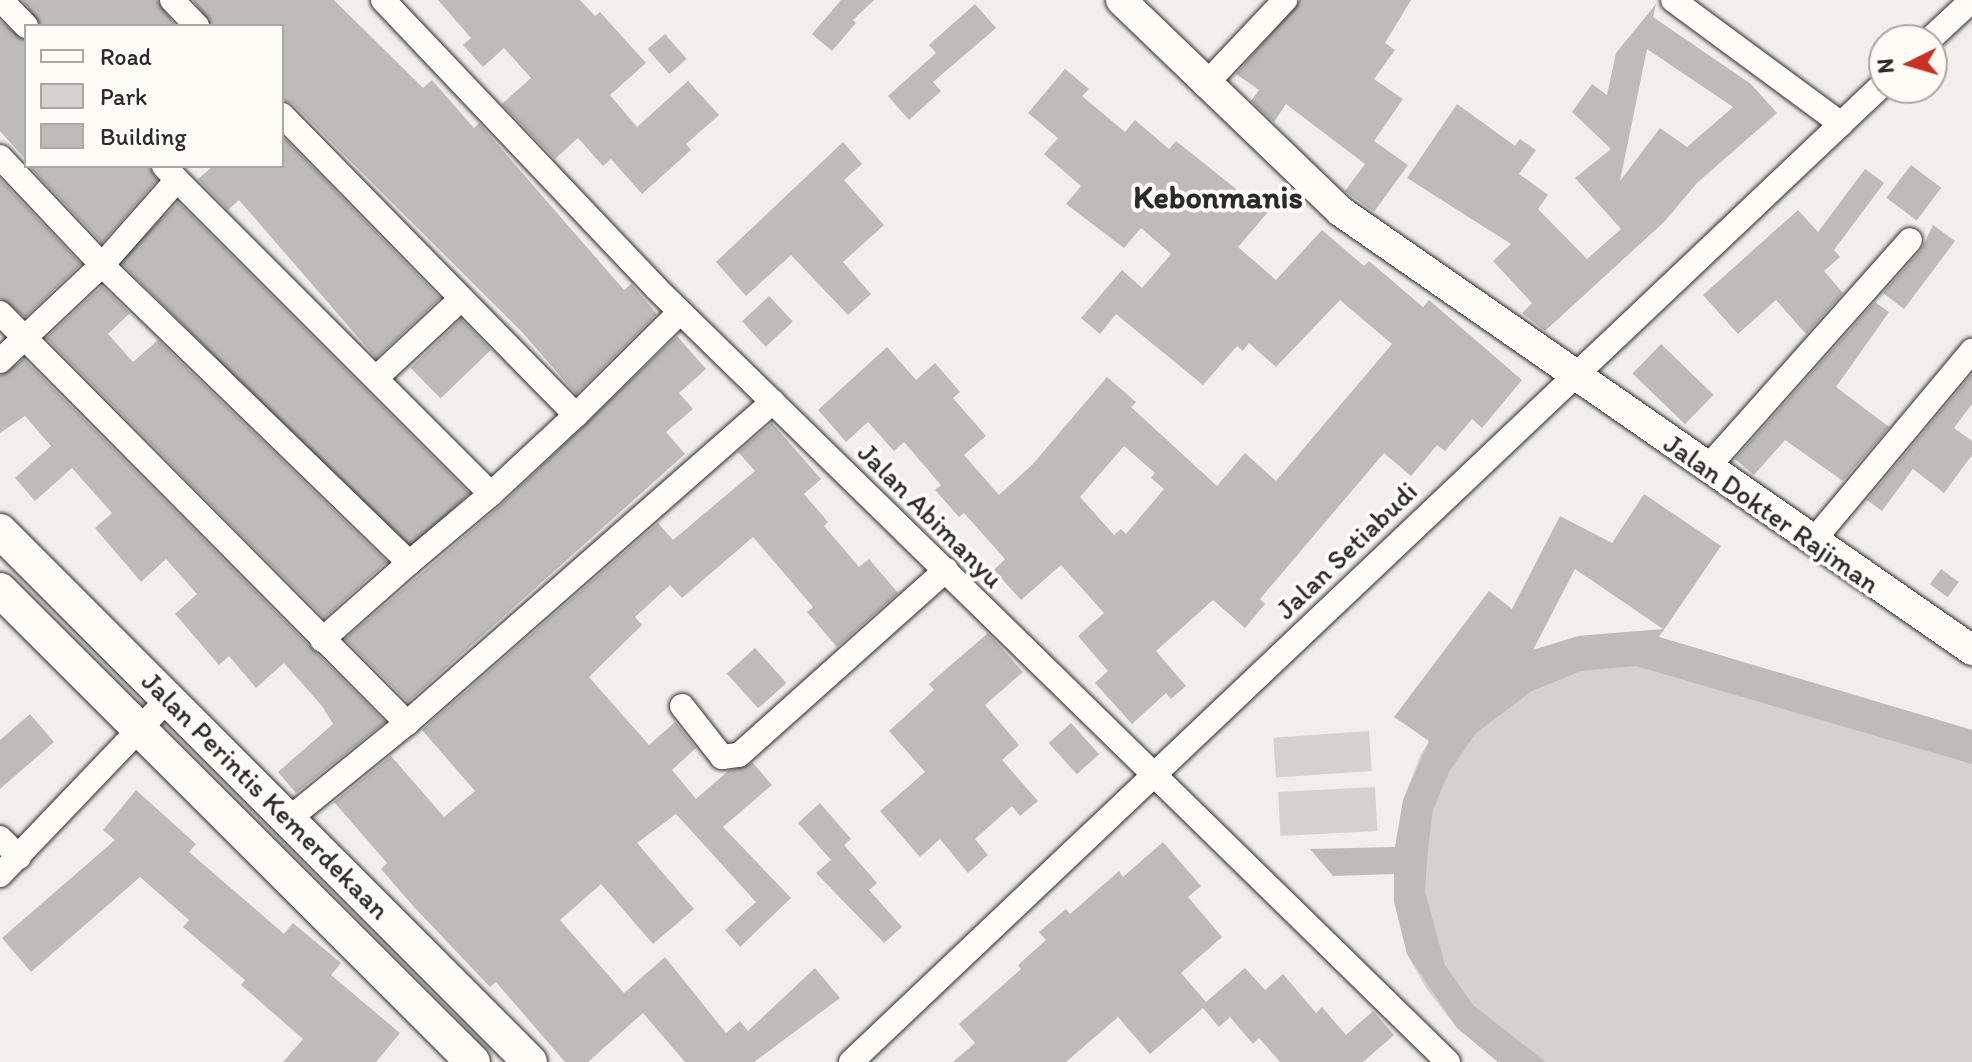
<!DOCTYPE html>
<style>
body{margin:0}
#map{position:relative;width:1972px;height:1062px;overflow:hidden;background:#f0efeb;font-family:Itim,sans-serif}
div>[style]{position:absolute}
.green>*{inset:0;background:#d3d2cf;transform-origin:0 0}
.building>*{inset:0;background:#bdbcb8;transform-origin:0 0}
.roads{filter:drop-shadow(0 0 2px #2b2b2b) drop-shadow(0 0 2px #2b2b2b)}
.minor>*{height:24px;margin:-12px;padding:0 12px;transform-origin:12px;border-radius:12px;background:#fdfcf7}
.tertiary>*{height:30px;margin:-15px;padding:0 15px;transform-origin:15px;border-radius:15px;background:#fdfcf7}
.secondary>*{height:34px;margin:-17px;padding:0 17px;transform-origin:17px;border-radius:17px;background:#fdfcf7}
span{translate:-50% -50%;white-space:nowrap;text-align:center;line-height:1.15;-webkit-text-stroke:8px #fdfcf7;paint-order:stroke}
.street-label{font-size:28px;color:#2b2b2b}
.quarter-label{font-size:32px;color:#2b2b2b;font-weight:700}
.legend{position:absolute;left:24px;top:24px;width:260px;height:144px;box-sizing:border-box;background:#fdfcf7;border:2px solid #a9a8a5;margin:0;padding:10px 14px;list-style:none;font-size:24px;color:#2b2b2b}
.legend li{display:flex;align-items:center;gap:16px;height:40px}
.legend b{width:40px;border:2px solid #a9a8a5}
.north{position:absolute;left:1868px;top:24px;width:80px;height:80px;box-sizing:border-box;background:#fdfcf7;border:2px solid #a9a8a5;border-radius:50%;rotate:265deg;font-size:22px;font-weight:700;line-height:32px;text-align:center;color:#2b2b2b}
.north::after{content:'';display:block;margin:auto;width:28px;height:36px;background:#c8321e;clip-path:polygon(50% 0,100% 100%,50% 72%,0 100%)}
</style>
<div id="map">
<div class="green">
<div style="clip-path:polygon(1639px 631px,1972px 730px,1972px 1062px,1498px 1062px,1457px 1028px,1426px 988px,1407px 954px,1394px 901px,1403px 800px,1420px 756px,1448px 712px,1532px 650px,1579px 636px)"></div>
<div style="left:1369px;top:731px;width:40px;height:96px;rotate:86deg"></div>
<div style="left:1375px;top:787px;width:44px;height:97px;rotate:87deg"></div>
</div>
<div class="building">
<div style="clip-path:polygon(22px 0,157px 0,176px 26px,41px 26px)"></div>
<div style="clip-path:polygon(193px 0,334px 0,423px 88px,432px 80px,474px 128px,479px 123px,624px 290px,631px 284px,657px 314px,576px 394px,522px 332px,293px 104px,282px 100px,282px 26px,212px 26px)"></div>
<div style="clip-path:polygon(438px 0,580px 0,595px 16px,600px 12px,646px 63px,610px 95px,637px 127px,688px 81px,719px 115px,686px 144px,691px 150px,642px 194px,611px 159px,603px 166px,578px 138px,555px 159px,502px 104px,531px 78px,504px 48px,483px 67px,463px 45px,471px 38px)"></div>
<div style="clip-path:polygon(841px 0,874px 0,853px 20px,856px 23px,832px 51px,812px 34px)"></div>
<div style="clip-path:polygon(1300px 0,1411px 0,1385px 43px,1395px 50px,1374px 79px,1403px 99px,1374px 141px,1408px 165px,1374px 212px,1345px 191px,1365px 164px,1286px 104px,1274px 122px,1251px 101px,1259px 90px,1236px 74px)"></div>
<div style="clip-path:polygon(975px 4px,996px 28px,933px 82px,941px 91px,909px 120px,888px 96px,936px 53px,929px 45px)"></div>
<div style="clip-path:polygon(evenodd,1656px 4px,1653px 17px,1751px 84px,1777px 113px,1697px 183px,1664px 222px,1545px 331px,1522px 313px,1532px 303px,1493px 261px,1511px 244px,1407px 178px,1457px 104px,1515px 146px,1520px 139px,1536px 150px,1519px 174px,1548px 195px,1538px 209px,1587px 259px,1621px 229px,1575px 178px,1611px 149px,1572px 112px,1592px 84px,1607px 95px,1616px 53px,1656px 4px,1647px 49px,1733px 107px,1687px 147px,1660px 128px,1620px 181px,1647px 49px)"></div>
<div style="clip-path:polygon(0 21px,26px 41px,26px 160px,0 131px)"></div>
<div style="left:665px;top:34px;width:33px;height:23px;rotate:49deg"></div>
<div style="clip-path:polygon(evenodd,1065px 69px,1089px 89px,1082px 96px,1125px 132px,1135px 120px,1169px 149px,1176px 141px,1250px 200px,1258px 190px,1275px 204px,1238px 247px,1276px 280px,1322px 230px,1364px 266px,1369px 261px,1423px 307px,1429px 300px,1522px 380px,1482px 428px,1472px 419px,1445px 451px,1437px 445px,1411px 476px,1384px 453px,1260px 599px,1265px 604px,1245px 628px,1213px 600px,1156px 651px,1186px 686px,1171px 699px,1166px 693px,1132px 724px,1095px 683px,1108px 671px,1078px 636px,1104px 613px,1061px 565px,1021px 600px,994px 570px,1005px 559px,964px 513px,959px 517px,935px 490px,941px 485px,904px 442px,894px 451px,868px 422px,846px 442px,818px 410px,887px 347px,916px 380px,935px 363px,960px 392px,953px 398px,986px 436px,964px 455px,999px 495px,1032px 465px,1107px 377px,1136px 402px,1131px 407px,1217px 486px,1245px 453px,1276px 481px,1392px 344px,1340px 300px,1276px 367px,1249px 343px,1243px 351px,1237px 346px,1203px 385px,1116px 314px,1100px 334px,1081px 318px,1122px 270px,1142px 288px,1171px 254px,1141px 228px,1124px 248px,1066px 204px,1081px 186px,1044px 154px,1058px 138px,1028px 113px,1065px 69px,1124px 446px,1155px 473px,1151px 478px,1164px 489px,1126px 534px,1121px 529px,1114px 535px,1080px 497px,1124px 446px)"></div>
<div style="clip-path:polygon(282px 136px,440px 298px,376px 358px,239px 200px,228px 210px,198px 179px,213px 166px,282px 166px)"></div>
<div style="clip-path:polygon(843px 142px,862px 164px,844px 180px,884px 225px,843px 262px,871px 294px,848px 315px,791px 255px,746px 296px,716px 262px)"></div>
<div style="left:1911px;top:165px;width:38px;height:41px;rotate:37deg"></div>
<div style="clip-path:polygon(29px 166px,149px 166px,157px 180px,102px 243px)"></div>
<div style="clip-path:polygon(1865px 169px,1884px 183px,1834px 250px,1840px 257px,1824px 271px,1843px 293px,1806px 334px,1776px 300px,1738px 334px,1703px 295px,1798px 210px,1818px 232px)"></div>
<div style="clip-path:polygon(0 179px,81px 264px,25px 317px,0 298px)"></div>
<div style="left:178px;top:202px;width:412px;height:83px;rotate:45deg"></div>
<div style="clip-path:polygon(1933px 225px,1955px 241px,1904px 309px,1883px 293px,1921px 250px)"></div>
<div style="clip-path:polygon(102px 286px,130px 313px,108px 334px,133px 362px,158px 340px,387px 562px,324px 618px,46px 338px)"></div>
<div style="left:769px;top:296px;width:35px;height:37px;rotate:47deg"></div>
<div style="clip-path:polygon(1875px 302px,1889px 312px,1836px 387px,1889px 427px,1843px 481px,1785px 440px,1754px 475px,1735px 459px)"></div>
<div style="left:461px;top:319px;width:43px;height:70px;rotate:46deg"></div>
<div style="clip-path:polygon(677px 336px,706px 369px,679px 393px,693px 409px,666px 432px,685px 454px,408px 702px,345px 639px,501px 505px)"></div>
<div style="left:1661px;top:344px;width:73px;height:41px;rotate:44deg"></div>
<div style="clip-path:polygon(24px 359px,385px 722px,296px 793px,278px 772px,333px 724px,322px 706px,284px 663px,256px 688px,229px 656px,219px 665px,175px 614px,197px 594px,166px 559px,141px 582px,95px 528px,112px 513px,72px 468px,35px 501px,15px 478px,51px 446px,25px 416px,0 433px,0 376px)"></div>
<div style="clip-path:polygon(1972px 374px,1972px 404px,1954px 428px,1972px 441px,1972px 455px,1944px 493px,1913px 469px,1882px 511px,1867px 500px)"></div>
<div style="clip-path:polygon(772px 423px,821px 479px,804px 494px,828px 522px,824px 526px,859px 567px,869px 559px,898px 593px,837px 647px,807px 612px,813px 607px,753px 537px,682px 598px,670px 585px,635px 617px,642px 625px,589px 677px,649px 745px,675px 722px,696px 748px,672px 770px,696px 799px,728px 771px,753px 763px,772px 785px,723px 827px,791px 898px,740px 947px,725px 930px,756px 902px,676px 814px,637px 843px,694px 909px,653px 944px,601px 884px,560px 920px,624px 993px,665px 957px,726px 1033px,740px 1021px,748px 1031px,815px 968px,840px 998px,754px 1062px,685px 1062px,643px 1013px,588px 1062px,565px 1062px,496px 982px,490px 987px,415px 908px,381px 869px,387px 863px,334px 802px,391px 756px,444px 817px,475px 791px,422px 730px,658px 523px,673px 540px,755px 471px,738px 452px)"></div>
<div style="clip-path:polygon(evenodd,1644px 494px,1721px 546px,1659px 637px,1972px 730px,1972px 764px,1636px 666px,1581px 671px,1532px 691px,1476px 733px,1449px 772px,1433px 810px,1428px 848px,1425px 891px,1445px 965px,1473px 1005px,1546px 1062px,1498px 1062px,1457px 1028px,1407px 954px,1394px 901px,1394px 874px,1333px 876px,1310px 849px,1395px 847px,1403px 800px,1429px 741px,1394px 717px,1489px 591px,1512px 609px,1560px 516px,1612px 543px,1644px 494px,1575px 569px,1663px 629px,1579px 636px,1533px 650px,1575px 569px)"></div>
<div style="left:1941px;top:569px;width:22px;height:19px;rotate:36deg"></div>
<div style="clip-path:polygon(988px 633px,1023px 672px,985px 705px,1019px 745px,1002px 760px,1038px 801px,1020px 816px,1012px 806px,975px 839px,988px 855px,968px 873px,940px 839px,920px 857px,880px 811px,925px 772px,889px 731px,934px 690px,929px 684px)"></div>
<div style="left:755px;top:648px;width:47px;height:38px;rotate:48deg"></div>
<div style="clip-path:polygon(30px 714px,54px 742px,0 789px,0 740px)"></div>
<div style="left:1071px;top:723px;width:42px;height:30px;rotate:48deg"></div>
<div style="clip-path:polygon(136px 790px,196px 844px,189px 852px,284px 934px,293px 923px,341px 963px,331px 975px,400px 1033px,376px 1062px,283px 1062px,303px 1039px,241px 985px,245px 980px,183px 927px,189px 920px,140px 877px,31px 972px,2px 938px,115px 840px,103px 830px)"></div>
<div style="clip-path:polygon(820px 803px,851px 839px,844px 845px,877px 883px,869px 890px,902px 927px,884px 943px,816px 873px,831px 860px,798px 823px)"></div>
<div style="clip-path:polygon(1163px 842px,1201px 886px,1188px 897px,1222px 937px,1181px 973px,1206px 1002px,1245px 968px,1265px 990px,1283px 974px,1316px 1013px,1322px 1007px,1346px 1035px,1373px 1011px,1394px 1035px,1363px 1062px,1280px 1062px,1259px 1038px,1253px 1044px,1230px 1017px,1219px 1027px,1203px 1008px,1150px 1054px,1118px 1017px,1066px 1062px,953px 1062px,975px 1043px,959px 1024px,1021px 969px,1018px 965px,1046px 940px,1039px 932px,1066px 909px,1070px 914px,1119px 871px,1123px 877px)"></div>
</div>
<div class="roads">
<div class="minor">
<div style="left:1px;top:0;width:36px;rotate:46deg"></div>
<div style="left:172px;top:0;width:36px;rotate:46deg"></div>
<div style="left:383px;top:0;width:398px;rotate:46.5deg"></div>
<div style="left:657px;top:289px;width:1106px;rotate:44.34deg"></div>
<div style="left:1673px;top:0;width:209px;rotate:36.4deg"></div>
<div style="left:1929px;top:40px;width:59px;rotate:-42.9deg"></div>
<div style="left:1205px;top:85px;width:117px;rotate:-46.7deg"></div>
<div style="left:282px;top:115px;width:420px;rotate:45.6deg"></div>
<div style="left:576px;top:415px;width:116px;rotate:137.1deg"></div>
<div style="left:0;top:157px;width:149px;rotate:46.6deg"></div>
<div style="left:102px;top:265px;width:428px;rotate:44.1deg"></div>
<div style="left:409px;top:563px;width:116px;rotate:138.5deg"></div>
<div style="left:177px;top:180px;width:444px;rotate:45deg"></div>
<div style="left:491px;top:494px;width:107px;rotate:139.9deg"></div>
<div style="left:0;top:313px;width:578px;rotate:45.21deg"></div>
<div style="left:407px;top:723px;width:151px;rotate:140.9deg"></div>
<div style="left:0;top:361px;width:140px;rotate:-43.3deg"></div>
<div style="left:102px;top:265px;width:113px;rotate:-48.6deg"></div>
<div style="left:177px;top:180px;width:19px;rotate:-133deg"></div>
<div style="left:376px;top:378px;width:113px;rotate:-42.9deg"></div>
<div style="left:576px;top:415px;width:146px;rotate:-44.7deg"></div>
<div style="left:1707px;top:468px;width:305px;rotate:-48.3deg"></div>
<div style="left:1813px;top:541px;width:248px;rotate:-50.1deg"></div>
<div style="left:682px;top:706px;width:65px;rotate:51.9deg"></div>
<div style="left:722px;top:757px;width:17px;rotate:-7deg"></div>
<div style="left:739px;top:755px;width:278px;rotate:-41.8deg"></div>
<div style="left:407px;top:723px;width:487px;rotate:-41.3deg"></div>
<div style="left:0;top:838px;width:27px;rotate:45deg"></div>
<div style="left:0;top:875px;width:245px;rotate:-46.3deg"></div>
<div style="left:851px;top:1062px;width:1423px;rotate:-43.46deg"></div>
</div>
<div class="tertiary">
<div style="left:1121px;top:0;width:304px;rotate:43.9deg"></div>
<div style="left:1340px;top:211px;width:770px;rotate:34.78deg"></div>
</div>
<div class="secondary">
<div style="left:0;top:531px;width:750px;rotate:45.05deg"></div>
<div style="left:0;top:590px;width:668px;rotate:44.94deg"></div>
</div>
</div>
<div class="street-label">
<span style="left:1772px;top:513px;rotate:35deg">Jalan Dokter Rajiman</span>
<span style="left:931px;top:515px;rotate:45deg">Jalan Abimanyu</span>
<span style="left:1346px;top:550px;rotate:-44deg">Jalan Setiabudi</span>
<span style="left:266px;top:795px;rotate:45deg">Jalan Perintis Kemerdekaan</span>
</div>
<div class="quarter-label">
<span style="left:1218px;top:197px">Kebonmanis</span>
</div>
<ul class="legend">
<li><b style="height:10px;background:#fdfcf7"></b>Road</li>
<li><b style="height:22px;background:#d3d2cf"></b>Park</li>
<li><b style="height:22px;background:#bdbcb8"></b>Building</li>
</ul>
<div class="north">N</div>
</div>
